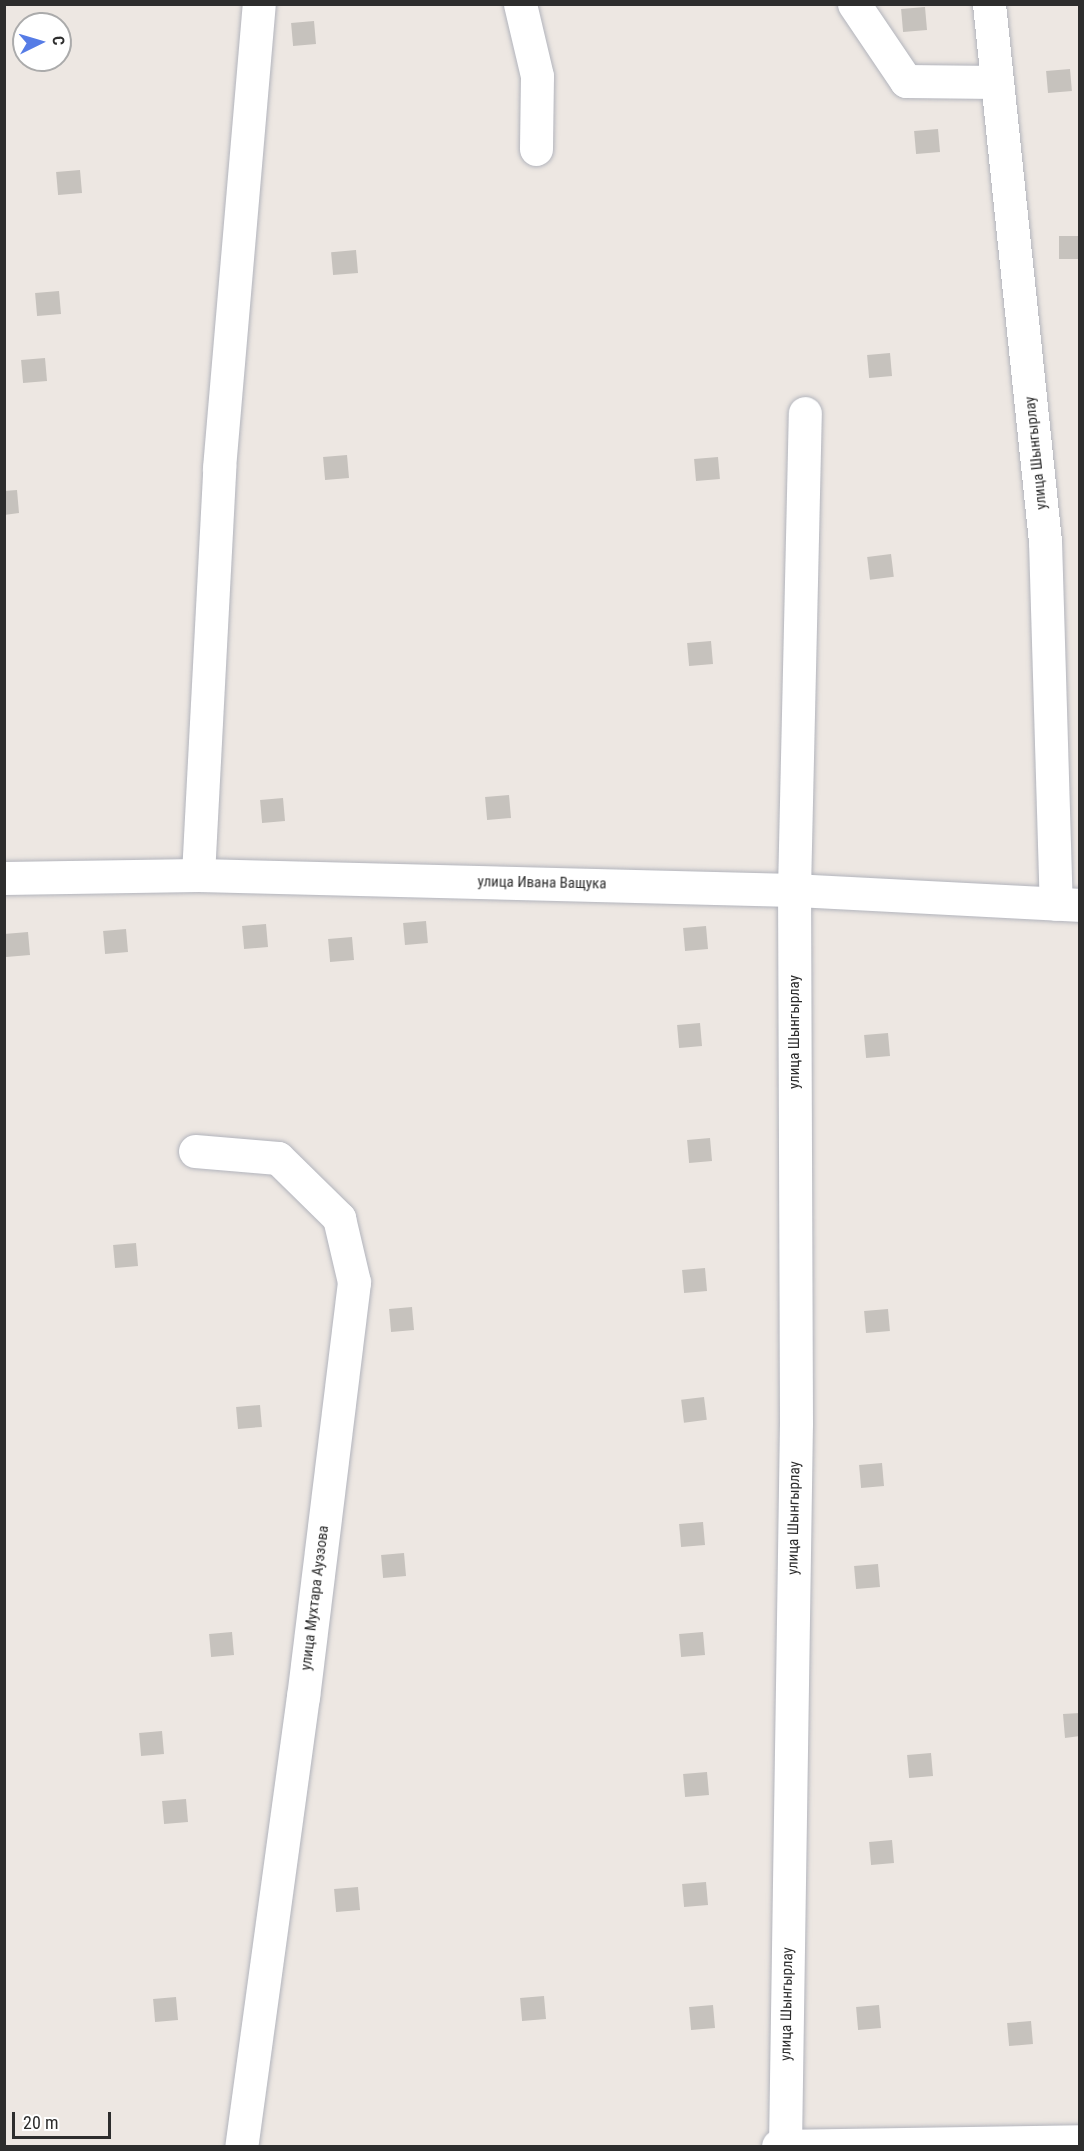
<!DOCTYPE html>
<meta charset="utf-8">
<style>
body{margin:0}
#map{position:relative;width:1084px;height:2151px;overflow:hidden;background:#ede7e2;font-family:"Roboto Condensed",sans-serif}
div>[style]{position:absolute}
.building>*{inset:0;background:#c6c2bd;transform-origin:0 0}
.roads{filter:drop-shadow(0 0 2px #b2b4bc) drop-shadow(0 0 2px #b2b4bc)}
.minor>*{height:33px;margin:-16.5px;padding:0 16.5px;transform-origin:16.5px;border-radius:16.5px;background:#fff}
span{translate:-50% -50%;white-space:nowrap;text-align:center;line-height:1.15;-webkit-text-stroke:4.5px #fff;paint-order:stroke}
.street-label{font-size:15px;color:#2d2d2d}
.frame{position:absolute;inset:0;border:6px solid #2d2d2d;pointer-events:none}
.north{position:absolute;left:12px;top:12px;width:60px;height:60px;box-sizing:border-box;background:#fff;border:2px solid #ababab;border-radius:50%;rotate:85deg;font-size:16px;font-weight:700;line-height:24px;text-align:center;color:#2d2d2d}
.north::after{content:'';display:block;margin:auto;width:21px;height:27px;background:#567ce6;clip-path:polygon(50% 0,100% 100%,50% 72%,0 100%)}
.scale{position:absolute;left:12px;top:2112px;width:99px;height:27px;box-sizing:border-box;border:3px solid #2d2d2d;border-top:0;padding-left:8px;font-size:18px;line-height:21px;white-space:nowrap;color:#2d2d2d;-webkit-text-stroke:4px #fff;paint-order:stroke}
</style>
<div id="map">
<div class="building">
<div style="left:925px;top:7px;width:23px;height:24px;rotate:85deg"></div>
<div style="left:314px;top:21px;width:23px;height:23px;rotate:85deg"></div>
<div style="left:1070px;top:69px;width:22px;height:24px;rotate:85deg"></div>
<div style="left:938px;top:129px;width:23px;height:24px;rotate:85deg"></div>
<div style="left:80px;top:170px;width:23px;height:24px;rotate:85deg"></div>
<div style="left:1080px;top:236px;width:23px;height:21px;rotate:90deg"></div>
<div style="left:356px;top:250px;width:23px;height:25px;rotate:85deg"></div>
<div style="left:59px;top:291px;width:23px;height:24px;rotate:85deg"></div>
<div style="left:890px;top:353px;width:23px;height:23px;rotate:85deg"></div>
<div style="left:45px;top:358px;width:23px;height:24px;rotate:85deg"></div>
<div style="left:347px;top:455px;width:23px;height:24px;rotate:85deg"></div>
<div style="left:718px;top:457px;width:22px;height:24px;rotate:85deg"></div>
<div style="clip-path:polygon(17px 490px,19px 513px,4px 515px,4px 491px)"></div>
<div style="left:891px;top:554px;width:23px;height:24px;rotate:83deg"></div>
<div style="left:711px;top:641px;width:23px;height:24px;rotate:85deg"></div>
<div style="left:509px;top:795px;width:23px;height:24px;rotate:85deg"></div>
<div style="left:283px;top:798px;width:23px;height:23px;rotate:85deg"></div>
<div style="left:426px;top:921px;width:22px;height:23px;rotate:85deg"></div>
<div style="left:266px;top:924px;width:23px;height:24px;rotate:85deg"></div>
<div style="left:706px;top:926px;width:23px;height:23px;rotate:85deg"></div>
<div style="left:126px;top:929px;width:23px;height:23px;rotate:85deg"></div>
<div style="left:28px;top:932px;width:23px;height:24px;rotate:85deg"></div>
<div style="left:352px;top:937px;width:23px;height:24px;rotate:85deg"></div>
<div style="left:700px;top:1023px;width:23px;height:23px;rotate:85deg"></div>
<div style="left:888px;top:1033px;width:23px;height:24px;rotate:85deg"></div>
<div style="left:710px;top:1138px;width:23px;height:23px;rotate:85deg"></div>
<div style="left:136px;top:1243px;width:23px;height:23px;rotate:85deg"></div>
<div style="left:705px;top:1268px;width:23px;height:23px;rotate:85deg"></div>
<div style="left:412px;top:1307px;width:23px;height:23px;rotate:85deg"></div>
<div style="left:888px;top:1309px;width:22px;height:24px;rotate:85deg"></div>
<div style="left:704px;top:1397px;width:23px;height:23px;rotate:83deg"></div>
<div style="left:260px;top:1405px;width:22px;height:24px;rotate:85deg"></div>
<div style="left:882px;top:1463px;width:23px;height:23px;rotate:85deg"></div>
<div style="left:703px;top:1522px;width:23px;height:24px;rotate:85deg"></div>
<div style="left:404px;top:1553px;width:23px;height:23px;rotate:85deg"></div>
<div style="left:878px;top:1564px;width:23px;height:24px;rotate:85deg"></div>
<div style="left:232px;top:1632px;width:23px;height:23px;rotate:85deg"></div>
<div style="left:703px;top:1632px;width:23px;height:24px;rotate:85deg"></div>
<div style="clip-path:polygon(1080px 1713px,1080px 1736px,1065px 1738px,1063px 1714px)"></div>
<div style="left:162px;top:1731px;width:23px;height:23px;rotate:85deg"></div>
<div style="left:931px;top:1753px;width:23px;height:24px;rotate:85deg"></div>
<div style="left:707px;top:1772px;width:23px;height:24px;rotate:85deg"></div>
<div style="left:186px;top:1799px;width:23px;height:24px;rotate:85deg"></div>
<div style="left:892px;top:1840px;width:23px;height:23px;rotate:85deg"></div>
<div style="left:706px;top:1882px;width:23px;height:24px;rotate:85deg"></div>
<div style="left:358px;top:1887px;width:23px;height:24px;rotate:85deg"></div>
<div style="left:544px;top:1996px;width:23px;height:24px;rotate:85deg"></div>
<div style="left:176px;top:1997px;width:23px;height:23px;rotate:85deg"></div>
<div style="left:713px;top:2005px;width:23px;height:24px;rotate:85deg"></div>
<div style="left:879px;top:2005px;width:23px;height:23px;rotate:85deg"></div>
<div style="left:1031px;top:2021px;width:23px;height:24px;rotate:85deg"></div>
</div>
<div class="roads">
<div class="minor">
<div style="left:520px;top:4px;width:74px;rotate:76.7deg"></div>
<div style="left:537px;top:76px;width:73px;rotate:90.8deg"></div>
<div style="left:854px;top:4px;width:93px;rotate:56deg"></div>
<div style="left:906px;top:81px;width:91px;rotate:0.6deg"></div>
<div style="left:989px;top:4px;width:540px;rotate:84.05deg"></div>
<div style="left:1045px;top:541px;width:363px;rotate:88.3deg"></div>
<div style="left:198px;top:875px;width:408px;rotate:-87deg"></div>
<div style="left:219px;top:468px;width:466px;rotate:-85.1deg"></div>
<div style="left:4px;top:878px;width:194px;rotate:-0.9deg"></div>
<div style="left:198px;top:875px;width:596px;rotate:1.44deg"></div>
<div style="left:794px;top:890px;width:286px;rotate:3deg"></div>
<div style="left:195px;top:1151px;width:83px;rotate:4.8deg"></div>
<div style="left:278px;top:1158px;width:86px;rotate:44.5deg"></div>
<div style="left:339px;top:1218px;width:66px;rotate:76.8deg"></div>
<div style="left:354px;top:1282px;width:417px;rotate:97deg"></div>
<div style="left:303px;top:1696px;width:454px;rotate:97.8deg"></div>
<div style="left:778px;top:2146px;width:302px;rotate:-0.9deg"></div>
<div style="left:785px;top:2146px;width:722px;rotate:-89.13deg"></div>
<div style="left:796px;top:1424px;width:534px;rotate:-90.21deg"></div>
<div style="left:794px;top:890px;width:477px;rotate:-88.7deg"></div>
</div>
</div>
<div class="street-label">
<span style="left:1036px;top:453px;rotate:-96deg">улица Шынгырлау</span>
<span style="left:542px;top:883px;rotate:1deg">улица Ивана Ващука</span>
<span style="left:795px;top:1032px;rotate:-90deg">улица Шынгырлау</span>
<span style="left:794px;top:1518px;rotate:-89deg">улица Шынгырлау</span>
<span style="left:315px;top:1598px;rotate:-83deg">улица Мухтара Ауэзова</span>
<span style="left:787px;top:2004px;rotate:-89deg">улица Шынгырлау</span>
</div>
<div class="frame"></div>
<div class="north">С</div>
<div class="scale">20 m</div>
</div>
